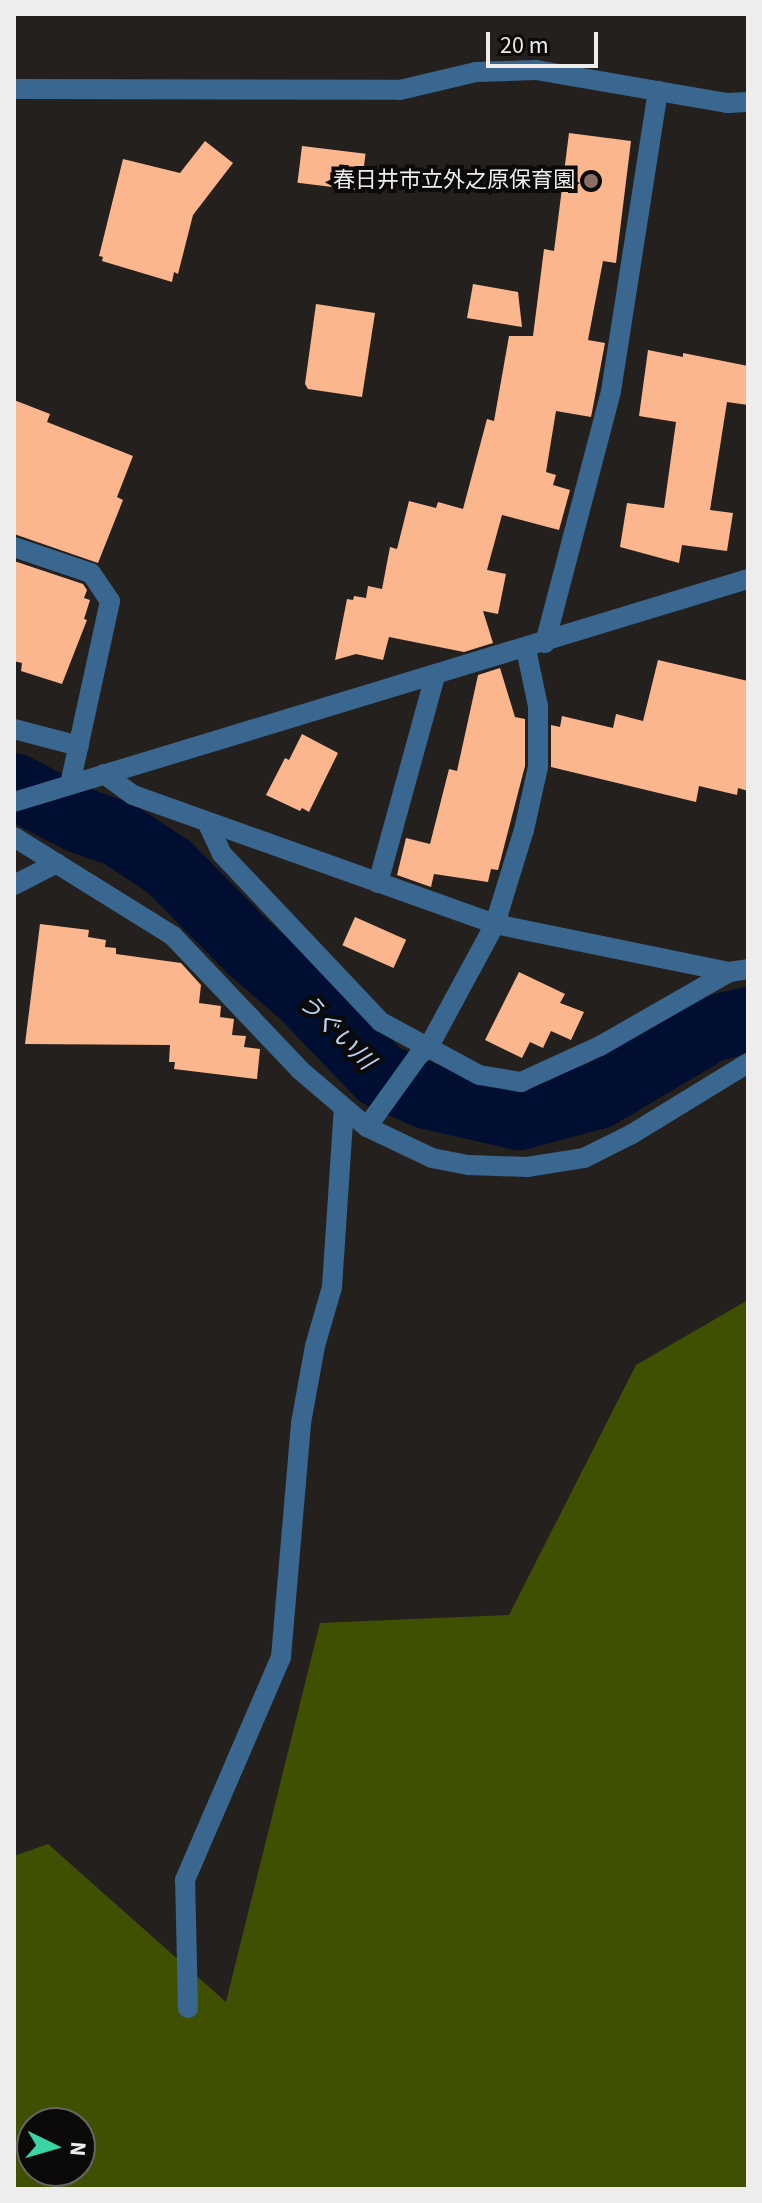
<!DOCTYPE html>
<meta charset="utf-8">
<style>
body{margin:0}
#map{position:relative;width:762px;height:2203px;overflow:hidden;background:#24201e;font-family:"Source Sans 3","Noto Sans JP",sans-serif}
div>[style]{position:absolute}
.green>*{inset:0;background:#3f5003}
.river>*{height:66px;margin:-33px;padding:0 33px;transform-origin:33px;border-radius:33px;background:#000f31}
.building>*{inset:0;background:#fbb68d;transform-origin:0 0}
.minor>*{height:20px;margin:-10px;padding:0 10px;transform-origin:10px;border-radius:10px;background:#3a678f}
.dots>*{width:22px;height:22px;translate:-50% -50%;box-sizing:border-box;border:4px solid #0c0a09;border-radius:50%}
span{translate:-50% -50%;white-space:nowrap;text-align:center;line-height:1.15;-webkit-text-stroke:8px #0c0a09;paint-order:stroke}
.poi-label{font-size:22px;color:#efedec}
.right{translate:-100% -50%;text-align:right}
.water-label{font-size:24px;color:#b8d2f8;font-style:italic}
.frame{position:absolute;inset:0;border:16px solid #efedec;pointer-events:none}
.north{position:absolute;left:16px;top:2107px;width:80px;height:80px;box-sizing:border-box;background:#0c0a09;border:2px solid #676564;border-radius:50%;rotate:95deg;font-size:22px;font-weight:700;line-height:32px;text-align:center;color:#efedec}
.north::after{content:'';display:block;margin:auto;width:28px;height:36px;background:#3bd4a4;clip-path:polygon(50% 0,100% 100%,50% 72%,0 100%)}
.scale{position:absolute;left:486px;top:32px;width:112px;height:36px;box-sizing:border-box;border:4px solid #efedec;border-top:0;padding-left:10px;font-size:24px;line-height:28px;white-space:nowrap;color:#efedec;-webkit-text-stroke:6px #0c0a09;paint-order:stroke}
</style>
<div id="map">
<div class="green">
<div style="clip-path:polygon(evenodd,748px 1300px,748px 2189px,14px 2189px,14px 1856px,48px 1844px,226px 2002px,320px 1623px,509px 1615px,636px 1365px,748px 1300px,32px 2123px,80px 2123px,80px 2171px,32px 2171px,32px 2123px)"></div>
</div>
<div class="river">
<div style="left:14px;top:786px;width:73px;rotate:27.6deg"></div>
<div style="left:79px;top:820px;width:42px;rotate:19.3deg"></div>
<div style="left:119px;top:834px;width:60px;rotate:33.4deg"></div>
<div style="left:169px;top:867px;width:115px;rotate:45.4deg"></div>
<div style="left:250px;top:949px;width:72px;rotate:41deg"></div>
<div style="left:304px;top:996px;width:110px;rotate:46.1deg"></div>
<div style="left:380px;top:1075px;width:51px;rotate:24.1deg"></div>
<div style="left:427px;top:1096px;width:94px;rotate:12.9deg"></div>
<div style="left:519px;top:1117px;width:82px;rotate:-14.9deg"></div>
<div style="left:598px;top:1096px;width:131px;rotate:-30.7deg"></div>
<div style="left:711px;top:1029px;width:38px;rotate:-14deg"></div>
</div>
<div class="building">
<div style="clip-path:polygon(569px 133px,631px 141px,616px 263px,603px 261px,588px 340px,605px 343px,593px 407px,591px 417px,556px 411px,546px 472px,556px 475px,553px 485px,570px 490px,559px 530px,502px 515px,487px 570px,506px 574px,498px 614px,483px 611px,493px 643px,464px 652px,389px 637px,383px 660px,356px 654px,335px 660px,347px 599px,353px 600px,354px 596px,366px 598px,368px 586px,382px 589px,390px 547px,397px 549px,409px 501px,436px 508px,438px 502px,463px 509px,487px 419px,494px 421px,509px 336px,533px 336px,544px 249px,554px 251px)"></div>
<div style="clip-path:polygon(205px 141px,233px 163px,193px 215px,178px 274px,174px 272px,172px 282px,102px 261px,103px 257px,99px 256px,123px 159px,180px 173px)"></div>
<div style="left:302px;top:146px;width:64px;height:37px;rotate:7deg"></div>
<div style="clip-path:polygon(473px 284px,518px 292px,522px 327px,467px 318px)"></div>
<div style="clip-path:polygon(316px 304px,375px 313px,362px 397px,308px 389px,305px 384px)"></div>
<div style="clip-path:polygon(648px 350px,683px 357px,683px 353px,748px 366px,748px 405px,727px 402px,710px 510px,733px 513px,727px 551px,682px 545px,679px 563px,620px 547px,627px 503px,664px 508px,676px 422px,639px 416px)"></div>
<div style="clip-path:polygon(14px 400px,50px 414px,47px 422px,133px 456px,117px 497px,123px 500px,98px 563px,14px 534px)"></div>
<div style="clip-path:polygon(14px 561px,83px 584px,87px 590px,84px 598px,90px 600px,84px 619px,87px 620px,62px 684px,21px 671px,22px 663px,14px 661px)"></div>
<div style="clip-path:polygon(658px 660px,748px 681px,748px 791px,738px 788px,737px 795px,699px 786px,696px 802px,551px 767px,551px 725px,560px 727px,562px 716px,613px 728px,616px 714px,643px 721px)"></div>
<div style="clip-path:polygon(500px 668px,515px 717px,525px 719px,525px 766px,498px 870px,491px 869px,488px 882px,434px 874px,431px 887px,397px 875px,406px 838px,430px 844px,449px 769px,457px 771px,478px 675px)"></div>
<div style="clip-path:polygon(302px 734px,338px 753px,309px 812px,302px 808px,300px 811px,266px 795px,285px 758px,289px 760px)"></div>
<div style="left:355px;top:917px;width:56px;height:31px;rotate:24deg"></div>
<div style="clip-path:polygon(40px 924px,89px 930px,88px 937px,106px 940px,105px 947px,116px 948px,116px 954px,181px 963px,201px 985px,199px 1003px,221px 1006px,220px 1017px,234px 1019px,232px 1035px,246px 1036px,244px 1047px,260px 1049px,257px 1079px,174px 1069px,175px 1062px,169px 1062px,170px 1045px,25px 1044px)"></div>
<div style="clip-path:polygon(519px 972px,565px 994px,560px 1003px,584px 1012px,571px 1040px,551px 1031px,543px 1048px,530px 1042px,522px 1058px,485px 1040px)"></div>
</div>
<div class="minor">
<div style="left:14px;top:89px;width:386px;rotate:0.1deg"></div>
<div style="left:400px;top:90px;width:78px;rotate:-13.3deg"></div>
<div style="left:476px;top:72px;width:60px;rotate:-1.9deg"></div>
<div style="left:536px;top:70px;width:194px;rotate:9.8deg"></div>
<div style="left:727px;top:103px;width:21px;rotate:-3deg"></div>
<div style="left:14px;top:547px;width:81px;rotate:18.7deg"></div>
<div style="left:91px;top:573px;width:34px;rotate:56deg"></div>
<div style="left:110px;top:601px;width:188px;rotate:102.3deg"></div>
<div style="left:545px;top:643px;width:260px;rotate:-75.3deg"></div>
<div style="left:611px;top:391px;width:304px;rotate:-81.1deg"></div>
<div style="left:14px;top:729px;width:67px;rotate:14.7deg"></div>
<div style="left:104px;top:774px;width:36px;rotate:36deg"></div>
<div style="left:133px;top:795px;width:384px;rotate:19.6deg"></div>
<div style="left:495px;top:924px;width:239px;rotate:11.6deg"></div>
<div style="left:729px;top:972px;width:19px;rotate:-9deg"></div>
<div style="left:14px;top:802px;width:767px;rotate:-16.9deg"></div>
<div style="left:208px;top:824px;width:33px;rotate:65deg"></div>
<div style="left:222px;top:854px;width:231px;rotate:46.6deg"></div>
<div style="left:381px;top:1022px;width:111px;rotate:28.4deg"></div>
<div style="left:479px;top:1075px;width:43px;rotate:9.5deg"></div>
<div style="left:521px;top:1082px;width:87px;rotate:-24.5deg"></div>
<div style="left:600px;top:1046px;width:149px;rotate:-29.8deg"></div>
<div style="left:14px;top:837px;width:187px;rotate:31.9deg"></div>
<div style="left:173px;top:936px;width:185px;rotate:46.5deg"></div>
<div style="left:300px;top:1070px;width:88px;rotate:40.4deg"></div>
<div style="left:367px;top:1127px;width:72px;rotate:25.5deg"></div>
<div style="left:432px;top:1158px;width:38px;rotate:11deg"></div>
<div style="left:469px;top:1165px;width:58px;rotate:2deg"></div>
<div style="left:527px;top:1167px;width:58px;rotate:-9deg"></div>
<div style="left:584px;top:1158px;width:54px;rotate:-26.6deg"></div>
<div style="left:632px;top:1134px;width:136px;rotate:-31.5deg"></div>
<div style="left:378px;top:883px;width:215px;rotate:-74.6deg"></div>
<div style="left:14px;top:885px;width:48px;rotate:-27.1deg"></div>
<div style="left:367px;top:1127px;width:87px;rotate:-54.3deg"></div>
<div style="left:418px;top:1056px;width:13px;rotate:-39deg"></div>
<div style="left:428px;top:1048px;width:141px;rotate:-61.6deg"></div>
<div style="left:495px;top:924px;width:98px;rotate:-72.9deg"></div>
<div style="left:524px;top:830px;width:65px;rotate:-77.5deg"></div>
<div style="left:538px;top:767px;width:61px;rotate:-90deg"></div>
<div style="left:538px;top:706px;width:58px;rotate:-101.9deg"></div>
<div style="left:188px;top:2008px;width:128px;rotate:-91.3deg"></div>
<div style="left:185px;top:1880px;width:243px;rotate:-66.7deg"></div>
<div style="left:281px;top:1657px;width:235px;rotate:-85.1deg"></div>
<div style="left:301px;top:1423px;width:78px;rotate:-79.7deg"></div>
<div style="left:315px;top:1346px;width:61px;rotate:-73.9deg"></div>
<div style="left:332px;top:1287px;width:179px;rotate:-86.2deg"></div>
</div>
<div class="dots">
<div style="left:591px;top:181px;background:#8d6e63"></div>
</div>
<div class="poi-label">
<span class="right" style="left:575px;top:181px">春日井市立外之原保育園</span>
</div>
<div class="water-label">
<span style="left:336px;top:1032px;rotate:45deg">うぐい川</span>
</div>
<div class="frame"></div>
<div class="north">N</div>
<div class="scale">20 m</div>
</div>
